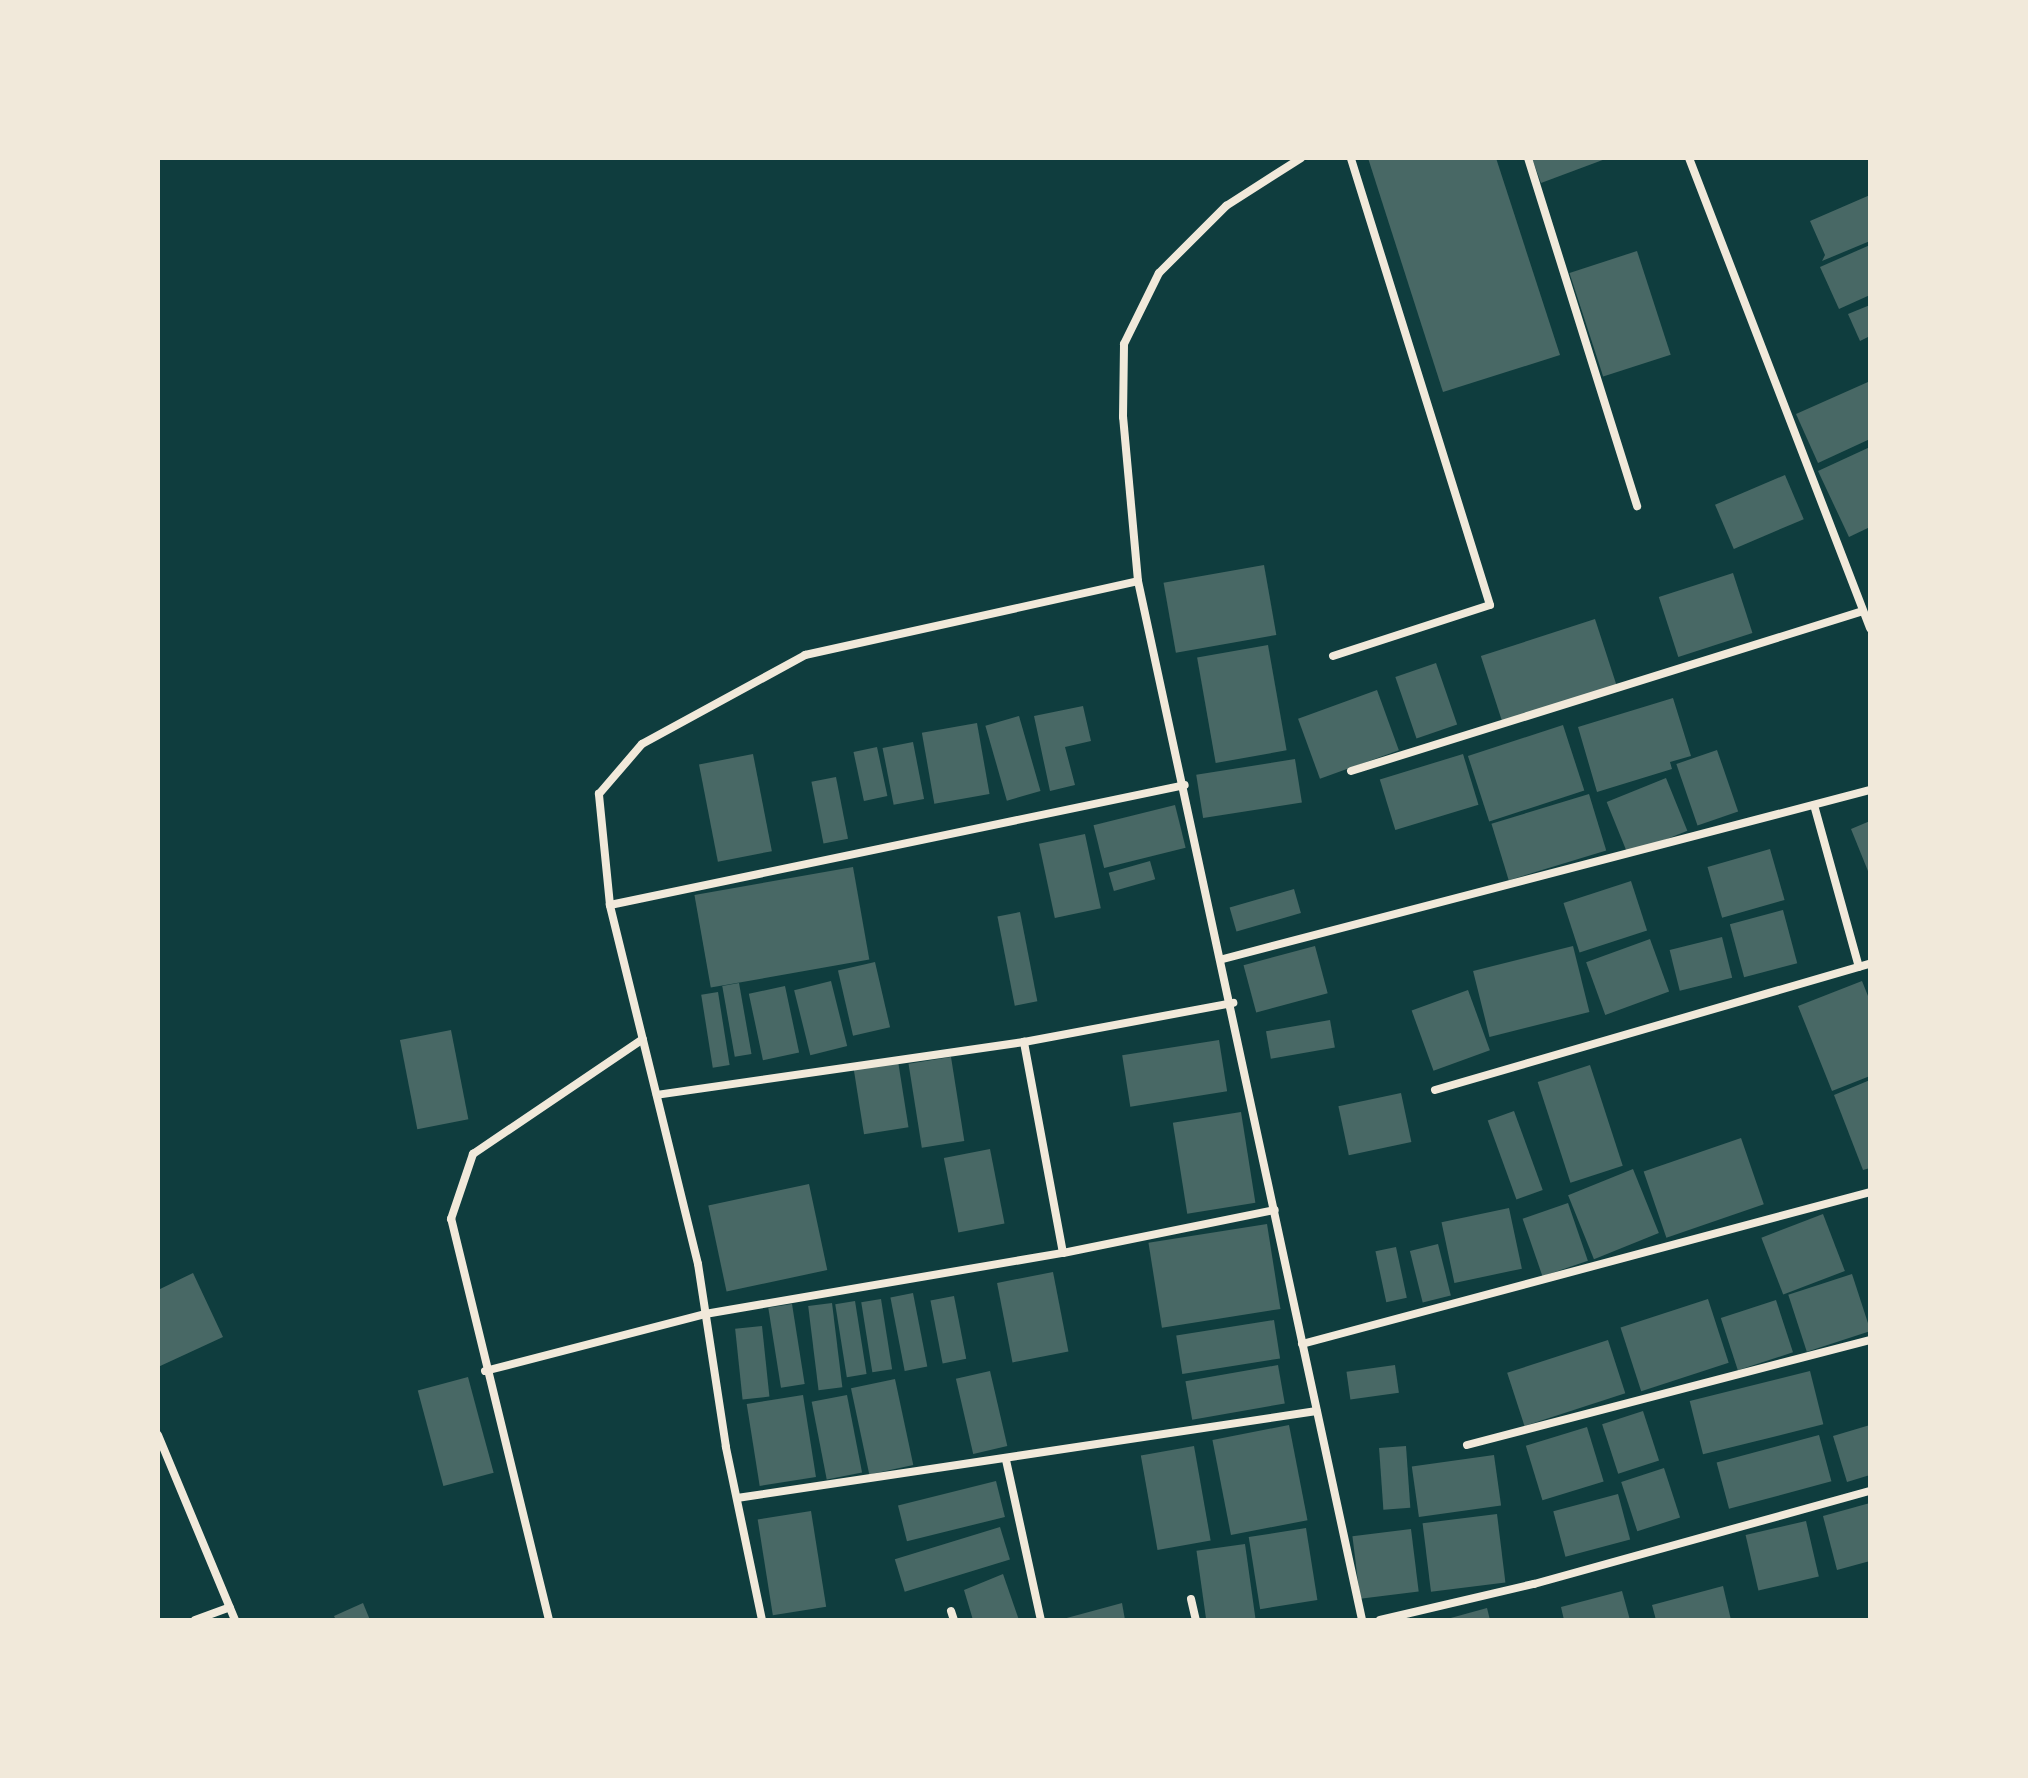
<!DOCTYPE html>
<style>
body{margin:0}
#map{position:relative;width:2028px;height:1778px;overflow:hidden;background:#0f3d3e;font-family:"Source Serif 4",serif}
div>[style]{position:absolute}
.building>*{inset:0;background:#486865;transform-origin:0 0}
.minor>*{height:8px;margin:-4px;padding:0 4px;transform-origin:4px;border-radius:4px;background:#f1e9da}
span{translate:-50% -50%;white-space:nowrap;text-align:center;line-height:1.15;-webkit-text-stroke:6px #f1e9da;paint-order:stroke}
.frame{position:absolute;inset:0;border:160px solid #f1e9da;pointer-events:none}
</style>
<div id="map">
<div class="building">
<div style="clip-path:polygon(1368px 158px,1496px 158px,1560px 355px,1443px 392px)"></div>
<div style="clip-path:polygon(1532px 158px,1608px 158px,1541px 183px)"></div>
<div style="clip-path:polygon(1870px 195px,1870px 241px,1822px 261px,1825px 255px,1810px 221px)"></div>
<div style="clip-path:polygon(1870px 245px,1870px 295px,1839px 309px,1820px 267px)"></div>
<div style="left:1637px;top:251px;width:109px;height:71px;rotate:72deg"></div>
<div style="clip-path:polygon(1870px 305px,1870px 336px,1860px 341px,1848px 314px)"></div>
<div style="clip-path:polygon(1868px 382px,1870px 439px,1818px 463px,1796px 414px)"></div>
<div style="clip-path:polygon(1870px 447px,1870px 527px,1849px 537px,1818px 471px)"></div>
<div style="left:1785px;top:475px;width:48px;height:76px;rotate:67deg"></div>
<div style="left:1264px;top:565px;width:71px;height:102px;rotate:80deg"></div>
<div style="left:1733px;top:573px;width:63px;height:78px;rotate:72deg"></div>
<div style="left:1595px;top:619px;width:71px;height:120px;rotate:72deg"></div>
<div style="left:1268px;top:645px;width:107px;height:72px;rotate:80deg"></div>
<div style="left:1436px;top:663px;width:65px;height:43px;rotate:71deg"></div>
<div style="left:1377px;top:690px;width:64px;height:84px;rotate:70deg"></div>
<div style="clip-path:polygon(1673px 698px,1691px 756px,1670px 762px,1672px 769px,1597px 792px,1578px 727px)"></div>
<div style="clip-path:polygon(1083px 706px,1091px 741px,1065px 747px,1075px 785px,1050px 791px,1034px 716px)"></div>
<div style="left:1019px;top:716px;width:78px;height:35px;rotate:74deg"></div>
<div style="left:977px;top:723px;width:72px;height:56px;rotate:80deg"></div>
<div style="left:1563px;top:725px;width:69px;height:100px;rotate:72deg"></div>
<div style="left:913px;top:742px;width:58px;height:31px;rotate:79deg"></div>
<div style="left:877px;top:747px;width:50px;height:24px;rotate:78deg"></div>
<div style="left:1717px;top:750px;width:65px;height:43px;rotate:71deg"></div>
<div style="left:753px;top:754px;width:99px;height:55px;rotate:79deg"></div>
<div style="left:1463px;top:754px;width:53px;height:87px;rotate:73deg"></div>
<div style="left:1295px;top:759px;width:44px;height:100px;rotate:81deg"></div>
<div style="left:836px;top:777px;width:63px;height:25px;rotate:79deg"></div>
<div style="left:1666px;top:778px;width:57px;height:64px;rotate:68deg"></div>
<div style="left:1589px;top:794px;width:59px;height:102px;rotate:73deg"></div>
<div style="left:1175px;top:805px;width:44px;height:84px;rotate:76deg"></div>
<div style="clip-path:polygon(1870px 821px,1870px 876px,1851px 829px)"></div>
<div style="left:1085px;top:834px;width:76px;height:47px;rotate:78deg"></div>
<div style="left:1770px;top:849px;width:53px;height:65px;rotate:74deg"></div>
<div style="left:1150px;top:861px;width:19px;height:43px;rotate:74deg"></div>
<div style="left:853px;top:867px;width:94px;height:161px;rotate:80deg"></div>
<div style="left:1631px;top:881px;width:52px;height:71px;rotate:72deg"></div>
<div style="left:1294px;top:889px;width:25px;height:67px;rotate:74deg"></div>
<div style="left:1783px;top:910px;width:55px;height:55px;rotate:75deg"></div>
<div style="left:1020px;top:912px;width:91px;height:23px;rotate:79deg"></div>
<div style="left:1722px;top:937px;width:42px;height:54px;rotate:76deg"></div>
<div style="left:1650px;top:939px;width:56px;height:68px;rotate:70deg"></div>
<div style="left:1315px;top:946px;width:49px;height:74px;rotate:75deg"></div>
<div style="left:1573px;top:946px;width:68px;height:103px;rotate:76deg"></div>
<div style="left:875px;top:962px;width:67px;height:38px;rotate:77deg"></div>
<div style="left:831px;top:981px;width:67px;height:38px;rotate:76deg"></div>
<div style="clip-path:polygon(1862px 981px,1870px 1001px,1870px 1076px,1832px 1091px,1798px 1006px)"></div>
<div style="left:739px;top:983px;width:72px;height:17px;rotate:80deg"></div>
<div style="left:785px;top:986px;width:68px;height:37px;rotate:78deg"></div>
<div style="left:1468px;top:990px;width:64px;height:60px;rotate:70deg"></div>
<div style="left:718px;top:992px;width:74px;height:17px;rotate:81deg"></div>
<div style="left:1330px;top:1020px;width:28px;height:65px;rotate:80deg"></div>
<div style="left:451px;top:1030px;width:91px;height:52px;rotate:79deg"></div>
<div style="left:1219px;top:1040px;width:52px;height:98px;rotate:81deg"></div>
<div style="left:951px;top:1057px;width:85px;height:43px;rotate:81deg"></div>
<div style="left:898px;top:1061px;width:67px;height:45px;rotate:81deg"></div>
<div style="left:1590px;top:1065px;width:106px;height:55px;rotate:72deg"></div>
<div style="clip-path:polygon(1870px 1080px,1870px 1168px,1863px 1170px,1834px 1095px)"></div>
<div style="left:1401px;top:1093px;width:50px;height:64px;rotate:78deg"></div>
<div style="left:1514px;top:1111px;width:84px;height:28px;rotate:70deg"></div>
<div style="left:1241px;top:1112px;width:92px;height:69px;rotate:81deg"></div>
<div style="left:1741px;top:1138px;width:70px;height:103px;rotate:71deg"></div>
<div style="left:990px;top:1149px;width:76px;height:47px;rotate:79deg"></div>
<div style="left:1633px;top:1169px;width:69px;height:70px;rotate:68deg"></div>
<div style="left:809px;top:1184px;width:88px;height:103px;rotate:78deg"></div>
<div style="left:1568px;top:1203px;width:61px;height:48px;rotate:71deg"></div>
<div style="left:1509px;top:1208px;width:62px;height:69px;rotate:78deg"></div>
<div style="left:1823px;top:1214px;width:61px;height:66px;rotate:69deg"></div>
<div style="left:1267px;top:1224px;width:86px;height:120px;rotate:81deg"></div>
<div style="left:1438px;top:1244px;width:53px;height:29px;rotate:76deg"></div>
<div style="left:1396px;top:1247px;width:52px;height:21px;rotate:78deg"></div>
<div style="left:1053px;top:1272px;width:81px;height:57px;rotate:79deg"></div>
<div style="clip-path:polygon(193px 1273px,223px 1337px,158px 1367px,158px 1290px)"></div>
<div style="left:1852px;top:1274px;width:60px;height:67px;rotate:72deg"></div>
<div style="left:913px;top:1293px;width:75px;height:23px;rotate:79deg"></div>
<div style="left:954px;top:1296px;width:64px;height:24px;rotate:79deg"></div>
<div style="left:881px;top:1299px;width:71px;height:20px;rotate:81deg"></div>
<div style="left:1708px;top:1299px;width:67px;height:92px;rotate:72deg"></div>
<div style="left:1776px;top:1300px;width:55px;height:58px;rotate:72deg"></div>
<div style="left:855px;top:1301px;width:74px;height:20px;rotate:81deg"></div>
<div style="left:832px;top:1303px;width:85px;height:24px;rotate:83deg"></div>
<div style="left:792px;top:1304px;width:81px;height:24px;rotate:81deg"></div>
<div style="left:1274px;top:1320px;width:39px;height:99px;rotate:81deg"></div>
<div style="left:762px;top:1326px;width:71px;height:27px;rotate:84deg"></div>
<div style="left:1608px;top:1340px;width:56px;height:106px;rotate:72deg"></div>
<div style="left:1278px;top:1365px;width:39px;height:94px;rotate:80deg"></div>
<div style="left:1395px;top:1365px;width:28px;height:49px;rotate:82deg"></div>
<div style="left:990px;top:1371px;width:77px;height:35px;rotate:77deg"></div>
<div style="left:1810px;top:1371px;width:55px;height:124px;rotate:76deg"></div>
<div style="left:468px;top:1377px;width:99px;height:52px;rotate:75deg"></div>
<div style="left:895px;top:1379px;width:88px;height:45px;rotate:78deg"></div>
<div style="left:803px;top:1395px;width:83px;height:57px;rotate:81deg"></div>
<div style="left:847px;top:1395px;width:79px;height:36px;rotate:79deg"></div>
<div style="left:1643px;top:1411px;width:52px;height:43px;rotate:72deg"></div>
<div style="left:1289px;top:1425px;width:97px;height:78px;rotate:79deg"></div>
<div style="clip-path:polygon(1870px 1425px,1870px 1475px,1847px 1482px,1833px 1436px)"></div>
<div style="left:1587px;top:1427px;width:57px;height:64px;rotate:73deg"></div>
<div style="left:1819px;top:1435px;width:48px;height:106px;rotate:75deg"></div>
<div style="left:1194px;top:1446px;width:96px;height:54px;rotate:80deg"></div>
<div style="left:1406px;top:1446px;width:62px;height:27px;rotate:86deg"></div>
<div style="left:1494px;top:1455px;width:51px;height:83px;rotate:82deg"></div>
<div style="left:1664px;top:1468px;width:52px;height:45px;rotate:72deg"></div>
<div style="left:996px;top:1481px;width:37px;height:101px;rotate:76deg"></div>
<div style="left:1618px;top:1494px;width:47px;height:67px;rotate:75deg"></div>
<div style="clip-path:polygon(1870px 1503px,1870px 1561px,1837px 1570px,1823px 1516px)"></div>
<div style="left:811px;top:1511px;width:97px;height:54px;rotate:81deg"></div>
<div style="left:1497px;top:1514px;width:69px;height:75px;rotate:83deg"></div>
<div style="left:1806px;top:1521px;width:57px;height:62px;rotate:77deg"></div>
<div style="left:1000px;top:1527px;width:34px;height:110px;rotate:73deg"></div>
<div style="left:1306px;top:1528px;width:73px;height:58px;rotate:81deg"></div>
<div style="left:1411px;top:1529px;width:63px;height:59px;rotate:83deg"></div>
<div style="left:1245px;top:1544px;width:77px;height:49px;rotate:82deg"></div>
<div style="clip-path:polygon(1003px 1574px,1019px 1620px,973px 1620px,964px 1590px)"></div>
<div style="clip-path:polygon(1723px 1586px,1731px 1620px,1656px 1620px,1652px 1605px)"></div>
<div style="clip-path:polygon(1622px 1591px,1630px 1620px,1564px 1620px,1561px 1607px)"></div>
<div style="clip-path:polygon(363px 1603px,370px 1620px,336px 1620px,334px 1616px)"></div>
<div style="clip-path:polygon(1122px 1603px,1125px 1620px,1063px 1620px,1063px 1619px)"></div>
<div style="clip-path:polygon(1487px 1608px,1490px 1620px,1447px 1620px,1447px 1619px)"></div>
</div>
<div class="minor">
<div style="left:1528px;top:158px;width:365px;rotate:72.6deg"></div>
<div style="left:1689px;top:158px;width:504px;rotate:68.94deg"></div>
<div style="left:1138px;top:581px;width:1063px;rotate:77.83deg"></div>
<div style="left:1333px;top:656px;width:165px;rotate:-18deg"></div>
<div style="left:1490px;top:605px;width:468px;rotate:-107.3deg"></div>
<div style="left:1351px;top:771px;width:536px;rotate:-17.35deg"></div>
<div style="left:1814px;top:805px;width:168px;rotate:74.5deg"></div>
<div style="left:610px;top:905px;width:587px;rotate:-11.79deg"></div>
<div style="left:1223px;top:959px;width:669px;rotate:-14.64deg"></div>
<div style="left:1024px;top:1042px;width:213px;rotate:-10.6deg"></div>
<div style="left:1435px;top:1090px;width:453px;rotate:-16.2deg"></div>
<div style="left:1063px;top:1253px;width:216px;rotate:-11.5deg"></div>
<div style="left:1302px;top:1344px;width:588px;rotate:-14.98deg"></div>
<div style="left:485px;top:1371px;width:227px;rotate:-14.5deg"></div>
<div style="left:705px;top:1314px;width:363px;rotate:-9.7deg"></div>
<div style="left:1063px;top:1253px;width:215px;rotate:-100.5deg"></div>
<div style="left:1024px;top:1042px;width:371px;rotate:171.8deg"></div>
<div style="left:158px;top:1435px;width:200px;rotate:67.4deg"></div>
<div style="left:1467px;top:1445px;width:416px;rotate:-14.6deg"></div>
<div style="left:1006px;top:1460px;width:164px;rotate:77.7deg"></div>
<div style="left:737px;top:1498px;width:586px;rotate:-8.53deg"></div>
<div style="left:1191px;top:1599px;width:22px;rotate:77deg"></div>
<div style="left:951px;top:1611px;width:9px;rotate:72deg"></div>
<div style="left:195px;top:1620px;width:37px;rotate:-20deg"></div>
<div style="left:549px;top:1620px;width:413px;rotate:-103.7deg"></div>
<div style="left:451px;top:1219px;width:69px;rotate:-71.3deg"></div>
<div style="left:473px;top:1154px;width:205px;rotate:-34.1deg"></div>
<div style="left:762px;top:1620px;width:177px;rotate:-101.8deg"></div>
<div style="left:726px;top:1447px;width:185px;rotate:-98.7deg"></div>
<div style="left:698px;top:1264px;width:370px;rotate:-103.8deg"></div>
<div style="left:610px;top:905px;width:112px;rotate:-95.7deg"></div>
<div style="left:599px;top:794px;width:66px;rotate:-49.3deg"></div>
<div style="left:642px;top:744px;width:186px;rotate:-28.6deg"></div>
<div style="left:805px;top:655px;width:341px;rotate:-12.5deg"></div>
<div style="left:1138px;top:581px;width:165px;rotate:-95.2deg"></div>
<div style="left:1123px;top:417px;width:73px;rotate:-89.2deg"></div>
<div style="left:1124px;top:344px;width:79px;rotate:-63.8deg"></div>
<div style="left:1159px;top:273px;width:95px;rotate:-45deg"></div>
<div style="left:1226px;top:206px;width:89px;rotate:-32.6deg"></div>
<div style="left:1380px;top:1620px;width:158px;rotate:-13.2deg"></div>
<div style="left:1534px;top:1584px;width:349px;rotate:-15.5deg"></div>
</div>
<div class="frame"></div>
</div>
